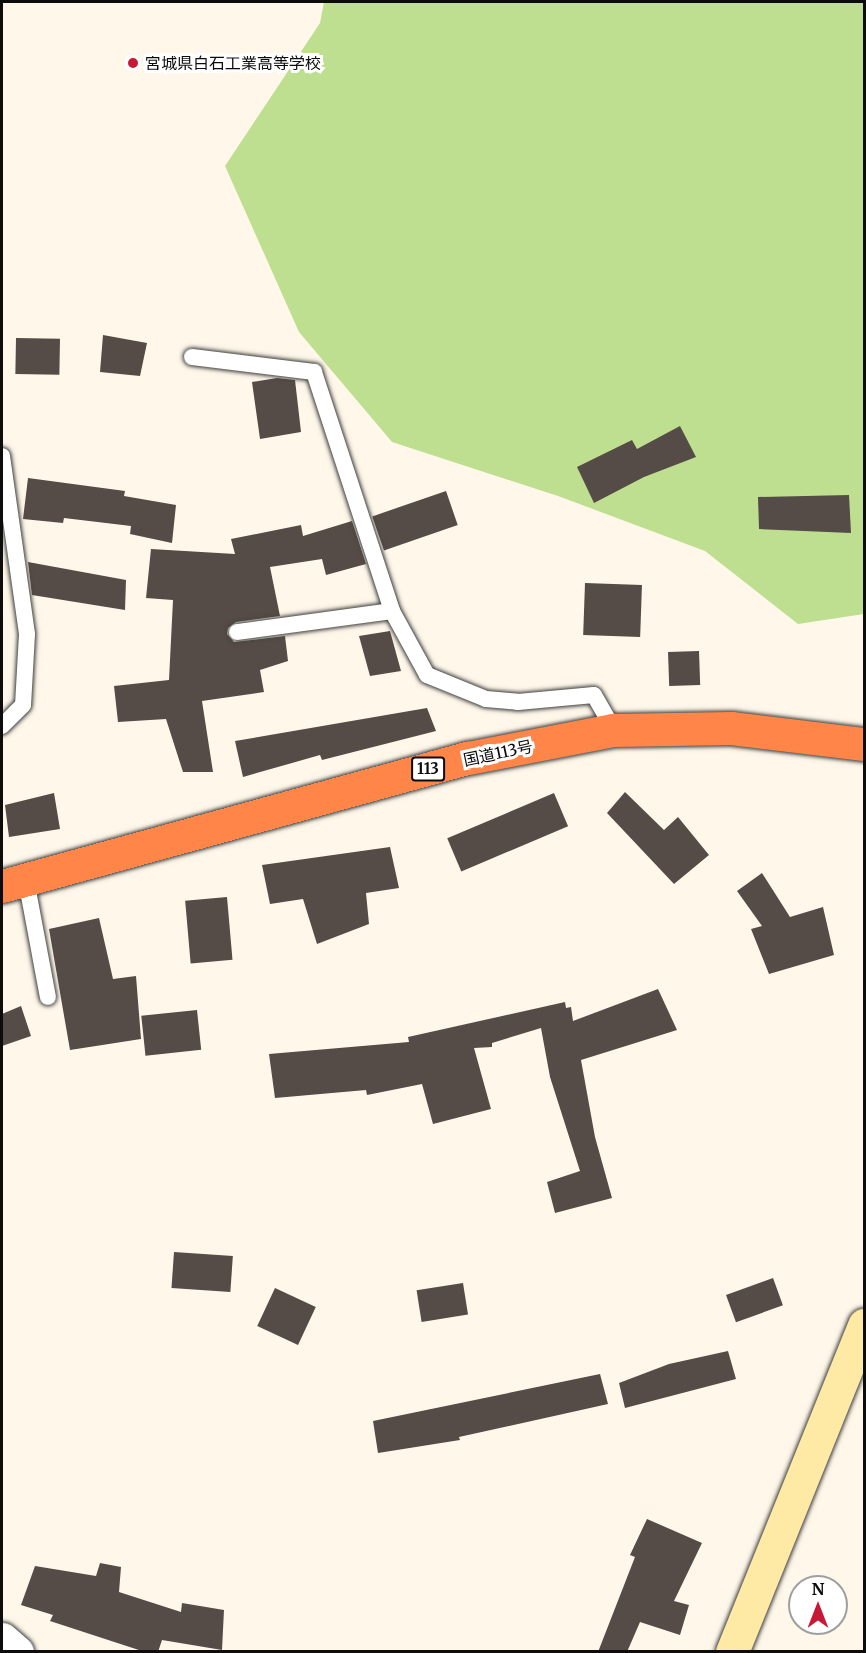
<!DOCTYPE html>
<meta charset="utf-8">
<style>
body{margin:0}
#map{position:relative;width:866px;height:1653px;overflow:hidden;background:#fff8ea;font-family:Merriweather,"Noto Sans JP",serif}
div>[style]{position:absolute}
.forest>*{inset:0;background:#bddf8f}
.building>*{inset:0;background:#554b47;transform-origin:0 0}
.roads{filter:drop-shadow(0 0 2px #3f3f3f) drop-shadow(0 0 2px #3f3f3f)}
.lane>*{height:16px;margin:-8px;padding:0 8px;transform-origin:8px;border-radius:8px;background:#fff}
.street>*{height:33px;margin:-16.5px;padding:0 16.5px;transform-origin:16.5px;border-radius:16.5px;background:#fff}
.secondary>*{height:33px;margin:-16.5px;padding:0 16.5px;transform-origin:16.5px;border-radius:16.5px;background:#ffeaa5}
.highway>*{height:33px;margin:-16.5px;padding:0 16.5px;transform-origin:16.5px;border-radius:16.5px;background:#ff8548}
.dots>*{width:16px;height:16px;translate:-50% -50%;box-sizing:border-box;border:3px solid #fff;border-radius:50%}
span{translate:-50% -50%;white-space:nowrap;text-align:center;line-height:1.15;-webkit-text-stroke:6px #fff;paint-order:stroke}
.shield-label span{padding:2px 4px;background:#fff;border:2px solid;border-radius:4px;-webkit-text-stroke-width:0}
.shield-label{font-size:15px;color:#0c0c0c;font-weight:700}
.poi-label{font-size:16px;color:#0c0c0c}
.left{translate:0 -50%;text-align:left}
.street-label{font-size:16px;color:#0c0c0c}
.frame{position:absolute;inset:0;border:3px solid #0c0c0c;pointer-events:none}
.north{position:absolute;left:788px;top:1575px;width:60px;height:60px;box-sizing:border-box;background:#fff;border:2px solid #9e9e9e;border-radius:50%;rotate:0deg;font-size:16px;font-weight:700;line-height:24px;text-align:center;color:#0c0c0c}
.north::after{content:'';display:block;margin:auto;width:21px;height:27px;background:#c71936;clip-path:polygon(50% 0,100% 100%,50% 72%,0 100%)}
</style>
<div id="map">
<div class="forest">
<div style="clip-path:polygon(324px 2px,864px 2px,864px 614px,798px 624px,705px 551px,558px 496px,392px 442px,299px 332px,225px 166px,320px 23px)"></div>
</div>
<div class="building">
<div style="clip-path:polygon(103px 335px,147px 343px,140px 376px,100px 372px)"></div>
<div style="left:16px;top:338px;width:44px;height:36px;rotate:1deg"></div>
<div style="clip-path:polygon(277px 378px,295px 380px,301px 432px,260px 439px,252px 382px)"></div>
<div style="clip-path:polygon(680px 426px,696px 457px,644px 477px,594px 503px,577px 467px,632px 440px,637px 449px)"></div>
<div style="clip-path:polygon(28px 478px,125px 491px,124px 496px,176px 505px,172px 543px,130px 534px,131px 526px,64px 518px,63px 523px,23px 519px)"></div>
<div style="left:446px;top:491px;width:36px;height:78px;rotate:71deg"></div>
<div style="clip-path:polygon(849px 495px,851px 533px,759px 529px,758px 497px)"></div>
<div style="clip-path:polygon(352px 521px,366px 564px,326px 575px,322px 559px,270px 567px,280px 616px,236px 622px,228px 628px,227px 634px,234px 642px,285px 636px,288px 661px,260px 670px,264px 692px,202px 701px,213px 772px,183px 772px,166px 719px,118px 722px,114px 686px,169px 680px,173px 600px,146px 598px,151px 549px,235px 554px,231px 539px,301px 525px,303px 536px)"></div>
<div style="clip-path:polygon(28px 562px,126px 580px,125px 610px,32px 595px)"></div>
<div style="left:585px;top:583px;width:57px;height:52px;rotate:2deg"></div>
<div style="clip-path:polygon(390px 631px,401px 671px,370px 676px,359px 636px)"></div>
<div style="left:699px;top:651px;width:34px;height:31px;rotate:88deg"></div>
<div style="clip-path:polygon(427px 708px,436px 731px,322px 760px,320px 755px,243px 777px,235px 741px)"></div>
<div style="clip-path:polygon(625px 792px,664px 830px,678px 817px,709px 855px,674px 884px,607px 813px)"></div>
<div style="clip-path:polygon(54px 793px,60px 829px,9px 837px,5px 805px)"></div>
<div style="left:554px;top:793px;width:36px;height:116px;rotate:67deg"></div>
<div style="clip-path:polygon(390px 847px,399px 888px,366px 893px,369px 924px,317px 944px,303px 899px,270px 904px,262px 865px)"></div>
<div style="clip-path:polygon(762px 873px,790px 917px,823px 907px,834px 955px,769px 974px,751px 929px,762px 926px,737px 891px)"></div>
<div style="left:227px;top:897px;width:63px;height:42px;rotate:85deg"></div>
<div style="clip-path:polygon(99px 918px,113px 979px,136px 976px,141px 1039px,70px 1050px,49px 929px)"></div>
<div style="clip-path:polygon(658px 989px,677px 1030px,581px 1060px,595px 1137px,612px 1198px,555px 1213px,547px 1182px,580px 1171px,550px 1077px,541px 1028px,492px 1043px,492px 1047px,474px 1048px,491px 1109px,433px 1124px,422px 1084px,367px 1095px,366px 1090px,275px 1098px,269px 1054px,409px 1042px,408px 1037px,565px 1002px,566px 1008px,571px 1007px,573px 1021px)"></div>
<div style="clip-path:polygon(21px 1006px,31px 1036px,2px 1046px,2px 1014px)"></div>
<div style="left:197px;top:1010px;width:40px;height:56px;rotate:84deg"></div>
<div style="left:174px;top:1252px;width:59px;height:36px;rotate:4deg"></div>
<div style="left:773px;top:1278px;width:29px;height:50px;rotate:70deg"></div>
<div style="left:463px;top:1283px;width:32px;height:47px;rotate:81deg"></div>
<div style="left:275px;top:1288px;width:45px;height:42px;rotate:25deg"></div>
<div style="clip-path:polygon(728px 1351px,736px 1379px,625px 1408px,619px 1383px,669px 1364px)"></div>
<div style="clip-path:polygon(600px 1374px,608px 1404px,459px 1437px,460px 1440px,378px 1453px,373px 1421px)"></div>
<div style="clip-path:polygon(647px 1519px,702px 1543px,674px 1601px,689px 1605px,680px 1635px,640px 1622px,627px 1652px,598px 1652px,635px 1557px,630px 1555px)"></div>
<div style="clip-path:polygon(100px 1563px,121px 1567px,119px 1592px,181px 1612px,182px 1603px,224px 1610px,222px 1650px,162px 1640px,158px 1652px,145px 1652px,50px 1621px,53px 1615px,21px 1605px,35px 1566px,96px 1576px)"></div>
</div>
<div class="roads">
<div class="lane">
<div style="left:192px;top:357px;width:123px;rotate:7deg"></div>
<div style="left:314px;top:372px;width:251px;rotate:71.9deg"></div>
<div style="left:392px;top:611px;width:73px;rotate:61.3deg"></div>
<div style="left:427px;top:675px;width:64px;rotate:22.1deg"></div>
<div style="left:486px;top:699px;width:32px;rotate:5deg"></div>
<div style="left:518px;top:702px;width:76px;rotate:-5.3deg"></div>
<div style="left:594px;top:695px;width:40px;rotate:60.3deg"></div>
<div style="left:2px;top:456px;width:180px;rotate:82deg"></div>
<div style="left:27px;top:634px;width:71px;rotate:93.2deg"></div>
<div style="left:23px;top:705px;width:30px;rotate:135deg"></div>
<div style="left:237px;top:632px;width:156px;rotate:-7.7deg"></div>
<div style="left:26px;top:880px;width:119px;rotate:79.4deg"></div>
</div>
<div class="street">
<div style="left:2px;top:1639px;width:20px;rotate:41deg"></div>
</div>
<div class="secondary">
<div style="left:732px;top:1652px;width:353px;rotate:-68deg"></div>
</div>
<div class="highway">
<div style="left:2px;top:886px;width:483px;rotate:-15.4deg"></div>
<div style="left:468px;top:758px;width:149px;rotate:-10.9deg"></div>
<div style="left:614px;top:730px;width:117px;rotate:-1deg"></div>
<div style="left:731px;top:728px;width:134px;rotate:6.9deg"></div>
</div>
</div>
<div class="dots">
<div style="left:133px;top:63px;background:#c71936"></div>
</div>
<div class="shield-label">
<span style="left:428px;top:769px">113</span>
</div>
<div class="poi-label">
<span class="left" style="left:145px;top:63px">宮城県白石工業高等学校</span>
</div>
<div class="street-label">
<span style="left:498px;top:753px;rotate:-12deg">国道113号</span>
</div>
<div class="frame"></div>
<div class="north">N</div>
</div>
